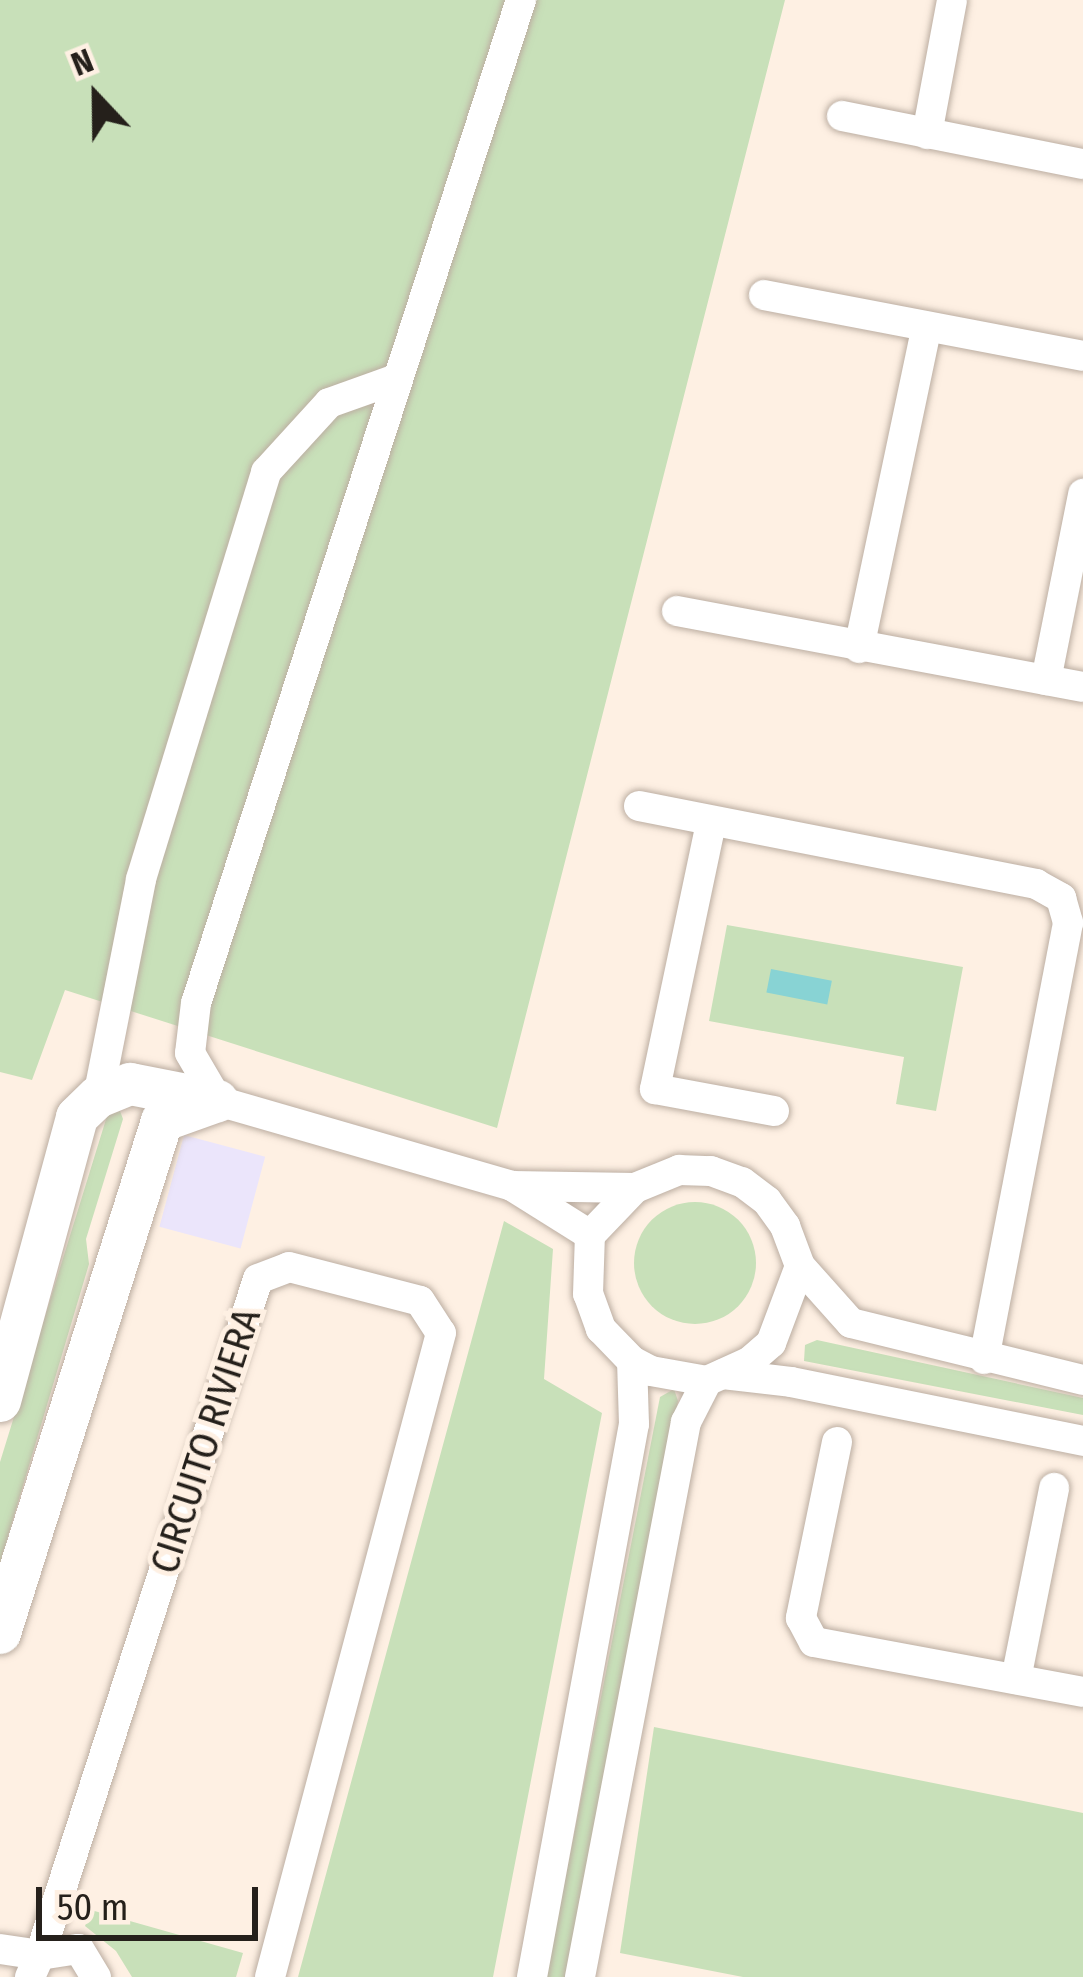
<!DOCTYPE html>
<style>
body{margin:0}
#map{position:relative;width:1083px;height:1977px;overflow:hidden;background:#fef0e3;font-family:"Fira Sans Condensed",sans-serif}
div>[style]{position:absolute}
.commercial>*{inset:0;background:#ebe5fb;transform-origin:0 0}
.green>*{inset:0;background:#c8e0b9}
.round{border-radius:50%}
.water>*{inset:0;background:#88d3d4;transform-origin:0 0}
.roads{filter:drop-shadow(0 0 3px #bcaea2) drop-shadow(0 0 3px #bcaea2)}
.street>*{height:30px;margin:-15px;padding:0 15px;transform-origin:15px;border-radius:15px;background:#fff}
.secondary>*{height:42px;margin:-21px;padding:0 21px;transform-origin:21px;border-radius:21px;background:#fff}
span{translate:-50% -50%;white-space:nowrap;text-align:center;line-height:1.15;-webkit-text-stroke:10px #fef0e3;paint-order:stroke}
.street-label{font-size:39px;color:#25201b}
.north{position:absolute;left:36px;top:36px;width:120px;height:120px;-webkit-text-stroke:9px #fef0e3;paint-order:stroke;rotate:338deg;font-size:33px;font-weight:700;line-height:48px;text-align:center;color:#25201b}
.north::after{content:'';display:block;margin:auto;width:42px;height:54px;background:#25201b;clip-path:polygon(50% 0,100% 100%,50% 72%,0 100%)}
.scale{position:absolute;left:36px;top:1887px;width:222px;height:54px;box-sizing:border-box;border:6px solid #25201b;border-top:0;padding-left:15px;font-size:36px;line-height:42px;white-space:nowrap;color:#25201b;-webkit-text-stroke:9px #fef0e3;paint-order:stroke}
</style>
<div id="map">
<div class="commercial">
<div style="left:184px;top:1135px;width:84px;height:95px;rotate:15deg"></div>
</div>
<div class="green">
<div style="clip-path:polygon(0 0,785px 0,497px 1128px,65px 990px,32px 1080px,0 1072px)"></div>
<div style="clip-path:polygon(727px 925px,963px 967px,936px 1111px,896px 1104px,904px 1057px,709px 1021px)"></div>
<div style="clip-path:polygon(120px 1111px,123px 1119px,86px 1239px,89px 1264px,0 1563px,0 1462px,107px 1116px)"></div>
<div class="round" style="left:634px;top:1202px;width:122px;height:122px"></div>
<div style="clip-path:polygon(504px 1221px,553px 1249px,544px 1379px,602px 1413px,493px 1977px,298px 1977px)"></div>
<div style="clip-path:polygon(817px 1340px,1083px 1398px,1083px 1415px,804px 1361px,805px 1345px)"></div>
<div style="clip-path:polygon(674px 1389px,678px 1401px,567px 1977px,546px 1977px,660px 1397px)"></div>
<div style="clip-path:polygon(654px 1727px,1083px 1813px,1083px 1977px,743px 1977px,620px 1953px)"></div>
<div style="clip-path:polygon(91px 1910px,243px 1953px,236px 1977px,132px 1977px,116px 1951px,85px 1926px)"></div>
</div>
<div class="water">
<div style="left:771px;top:969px;width:62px;height:24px;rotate:11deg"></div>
</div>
<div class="roads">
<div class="street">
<div style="left:521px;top:0;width:1054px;rotate:107.95deg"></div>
<div style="left:196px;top:1003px;width:50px;rotate:96.8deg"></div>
<div style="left:190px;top:1053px;width:56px;rotate:59.7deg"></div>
<div style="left:218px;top:1101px;width:306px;rotate:16.1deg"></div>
<div style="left:512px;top:1186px;width:123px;rotate:0.9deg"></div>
<div style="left:842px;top:116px;width:246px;rotate:11.3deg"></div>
<div style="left:927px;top:134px;width:136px;rotate:-79.4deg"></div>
<div style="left:764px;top:295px;width:325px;rotate:10.8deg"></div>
<div style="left:677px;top:611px;width:413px;rotate:10.6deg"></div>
<div style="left:859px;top:648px;width:326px;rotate:-78.1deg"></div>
<div style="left:1046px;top:680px;width:190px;rotate:-78.7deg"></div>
<div style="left:639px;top:806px;width:405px;rotate:11.1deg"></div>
<div style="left:1036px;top:884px;width:29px;rotate:29deg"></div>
<div style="left:1061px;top:898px;width:26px;rotate:74deg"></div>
<div style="left:1068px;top:923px;width:444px;rotate:100.9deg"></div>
<div style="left:711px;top:823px;width:272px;rotate:101.9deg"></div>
<div style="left:655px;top:1089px;width:121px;rotate:10.5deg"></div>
<div style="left:98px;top:1097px;width:222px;rotate:-78.8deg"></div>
<div style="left:141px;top:879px;width:426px;rotate:-72.9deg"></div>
<div style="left:266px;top:472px;width:93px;rotate:-47.6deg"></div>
<div style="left:329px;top:403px;width:71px;rotate:-19.7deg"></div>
<div style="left:679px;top:1170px;width:32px;rotate:2deg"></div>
<div style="left:711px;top:1171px;width:33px;rotate:20deg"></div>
<div style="left:742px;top:1182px;width:31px;rotate:37deg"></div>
<div style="left:767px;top:1201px;width:31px;rotate:54deg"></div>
<div style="left:785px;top:1226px;width:43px;rotate:69.4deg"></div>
<div style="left:800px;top:1266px;width:82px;rotate:110.6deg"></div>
<div style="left:771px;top:1343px;width:29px;rotate:139deg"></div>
<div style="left:749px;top:1362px;width:46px;rotate:155.7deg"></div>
<div style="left:707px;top:1381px;width:57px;rotate:-169.9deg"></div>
<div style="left:651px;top:1371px;width:21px;rotate:-152deg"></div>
<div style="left:632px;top:1361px;width:45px;rotate:-134.1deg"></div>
<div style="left:601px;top:1329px;width:37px;rotate:-110deg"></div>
<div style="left:588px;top:1294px;width:59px;rotate:-88.1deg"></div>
<div style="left:590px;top:1235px;width:65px;rotate:-46.2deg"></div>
<div style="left:635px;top:1188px;width:48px;rotate:-22.2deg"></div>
<div style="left:512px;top:1186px;width:92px;rotate:32.1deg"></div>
<div style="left:800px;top:1266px;width:76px;rotate:48.2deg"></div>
<div style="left:851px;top:1323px;width:239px;rotate:13.8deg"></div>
<div style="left:723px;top:1374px;width:68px;rotate:6.7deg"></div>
<div style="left:791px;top:1382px;width:298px;rotate:11.4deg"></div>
<div style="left:837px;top:1442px;width:180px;rotate:101.6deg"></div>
<div style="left:801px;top:1618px;width:27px;rotate:62deg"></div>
<div style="left:814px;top:1642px;width:274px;rotate:10.5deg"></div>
<div style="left:1016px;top:1679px;width:195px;rotate:-78.7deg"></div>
<div style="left:0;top:1949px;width:40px;rotate:8.5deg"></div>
<div style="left:40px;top:1955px;width:710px;rotate:-72.13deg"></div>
<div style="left:258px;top:1279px;width:33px;rotate:-21deg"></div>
<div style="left:289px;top:1267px;width:135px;rotate:14.5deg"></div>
<div style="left:420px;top:1301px;width:38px;rotate:57deg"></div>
<div style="left:441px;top:1333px;width:666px;rotate:104.87deg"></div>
<div style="left:30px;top:1977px;width:24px;rotate:-66deg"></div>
<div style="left:40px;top:1955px;width:39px;rotate:-9deg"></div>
<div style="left:79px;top:1949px;width:33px;rotate:59deg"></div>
<div style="left:532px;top:1977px;width:562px;rotate:-79.55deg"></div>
<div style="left:634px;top:1424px;width:63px;rotate:-91.8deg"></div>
<div style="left:580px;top:1977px;width:565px;rotate:-79.19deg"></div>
<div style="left:686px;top:1422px;width:46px;rotate:-62.9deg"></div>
</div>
<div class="secondary">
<div style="left:0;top:1401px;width:294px;rotate:-74.8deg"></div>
<div style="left:77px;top:1117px;width:29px;rotate:-44deg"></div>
<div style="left:98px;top:1097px;width:35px;rotate:-22deg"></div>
<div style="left:130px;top:1084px;width:89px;rotate:11.1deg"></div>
<div style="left:0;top:1633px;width:537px;rotate:-72.44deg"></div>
<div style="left:162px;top:1121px;width:59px;rotate:-19.7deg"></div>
</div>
</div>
<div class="street-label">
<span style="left:206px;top:1441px;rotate:-72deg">CIRCUITO RIVIERA</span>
</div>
<div class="north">N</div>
<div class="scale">50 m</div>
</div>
